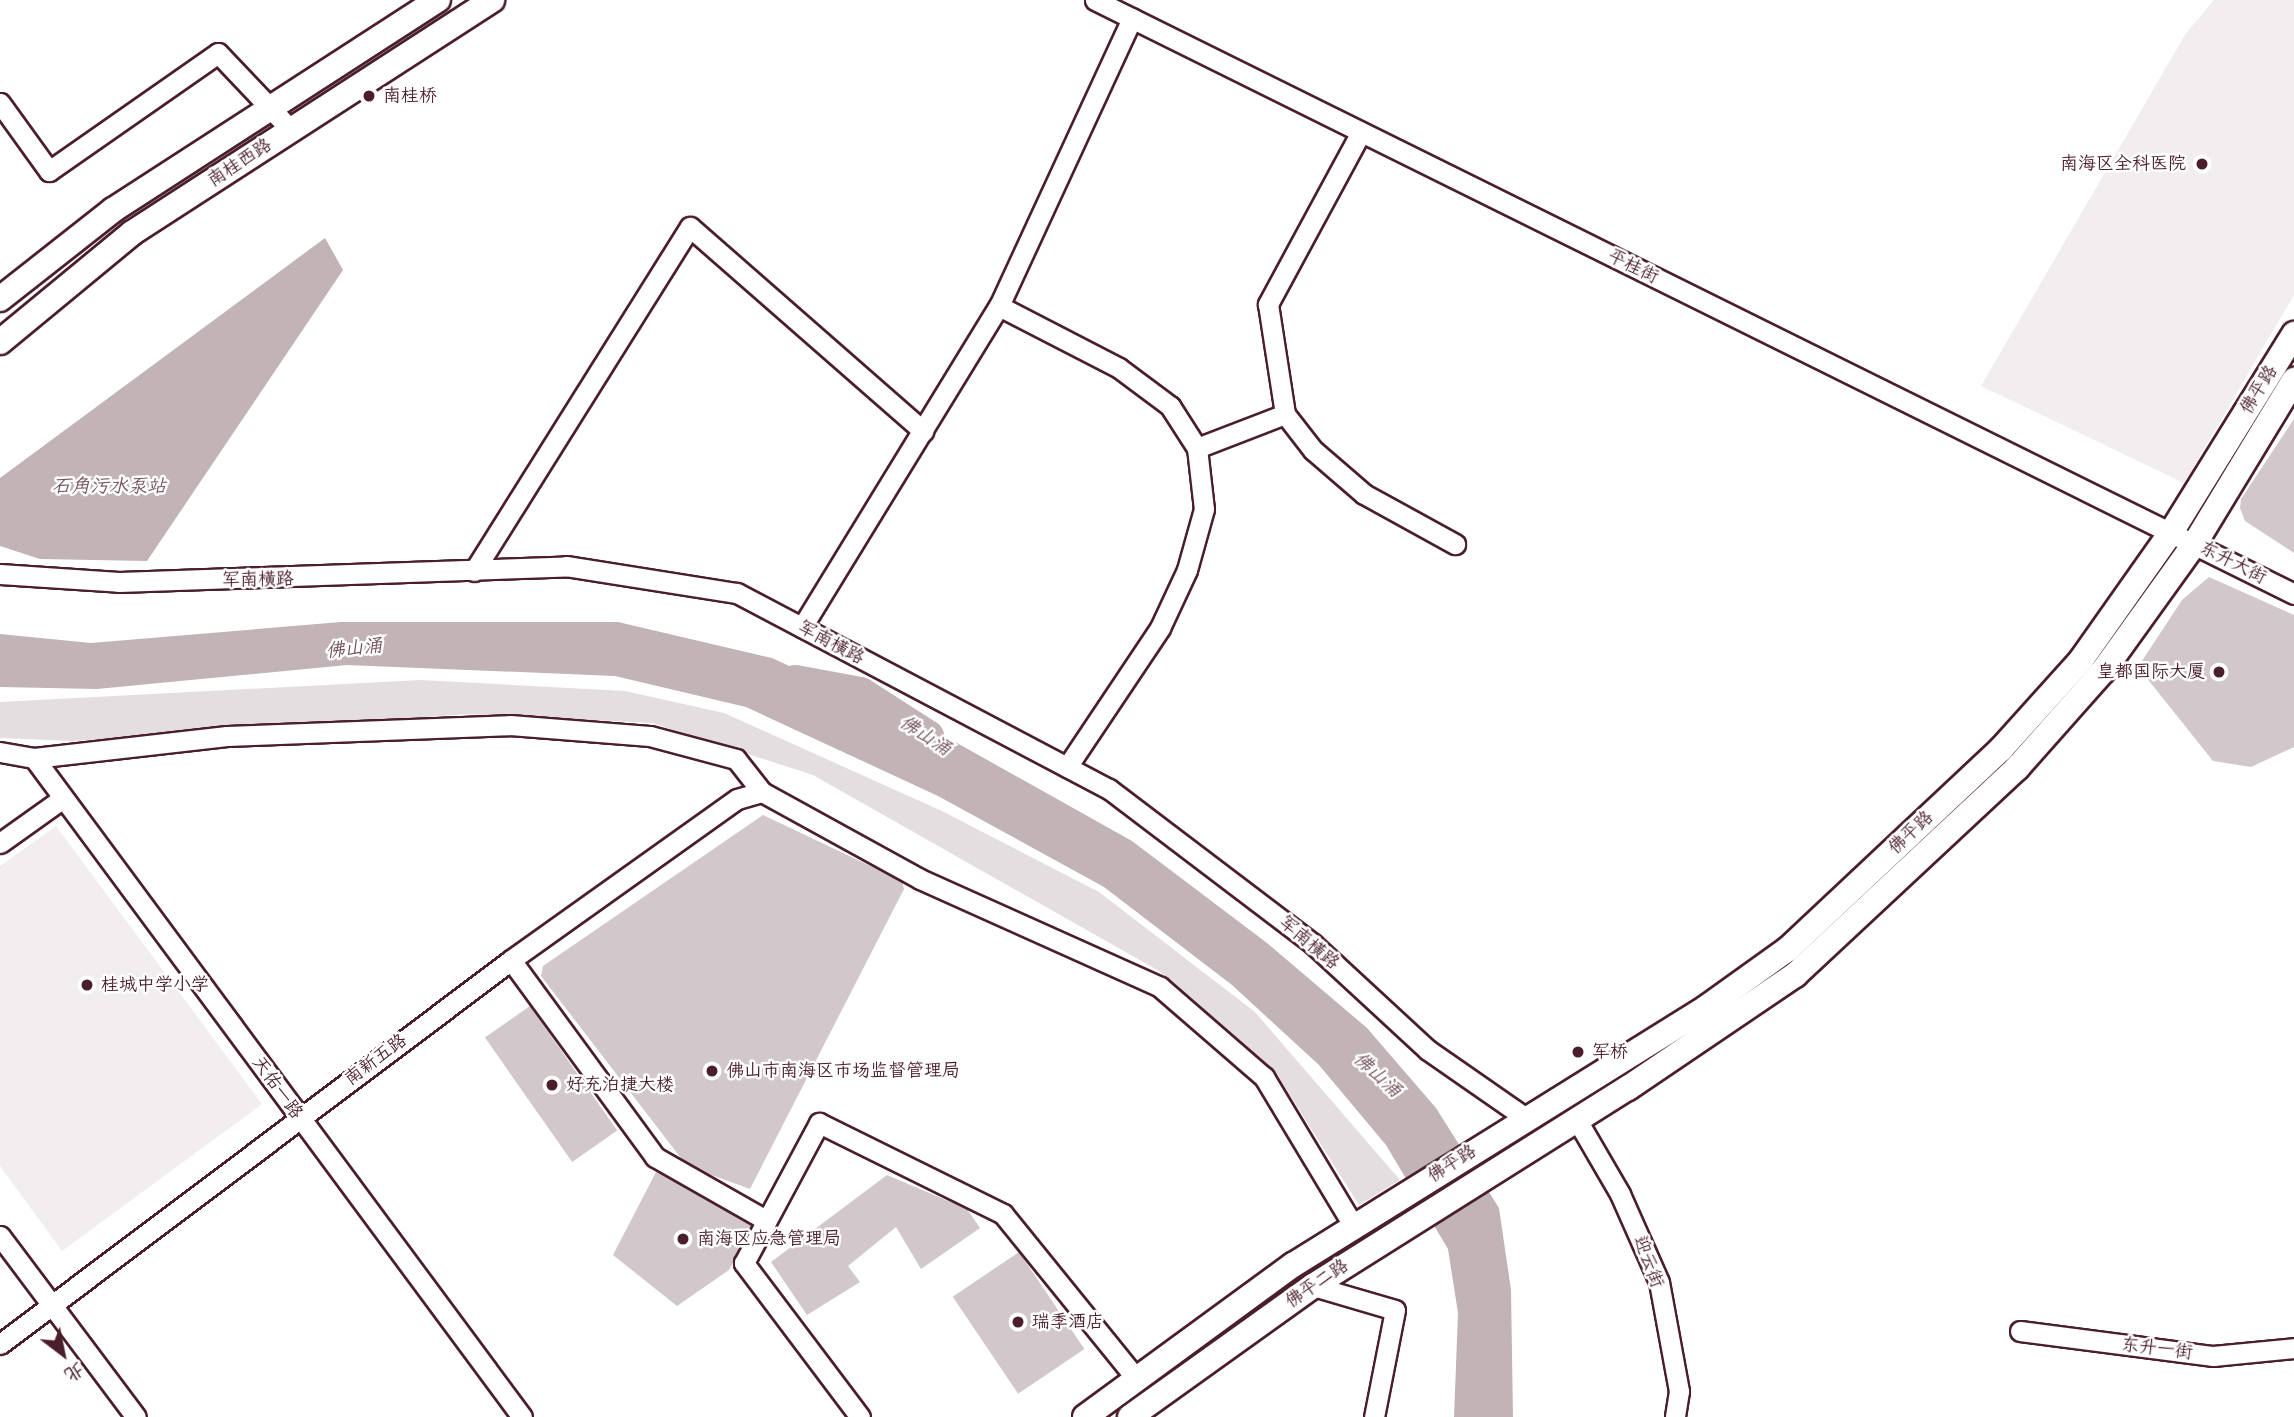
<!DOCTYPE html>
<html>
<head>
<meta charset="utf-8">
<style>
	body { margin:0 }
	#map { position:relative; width:2294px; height:1417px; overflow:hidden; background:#fff; font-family:Pangolin,"LXGW WenKai TC",sans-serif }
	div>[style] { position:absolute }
	.built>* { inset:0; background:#f2eeef }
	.green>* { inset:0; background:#e5dee0 }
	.water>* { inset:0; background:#c1b3b6 }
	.river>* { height:33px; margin:-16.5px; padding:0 16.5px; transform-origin:16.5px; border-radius:16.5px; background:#c1b3b6 }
	.building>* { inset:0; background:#d2c7cb; transform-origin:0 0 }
	.roads { filter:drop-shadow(2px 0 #4a1f2b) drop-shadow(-2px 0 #4a1f2b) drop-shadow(0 2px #4a1f2b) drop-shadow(0 -2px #4a1f2b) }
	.minor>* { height:19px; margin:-9.5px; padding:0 9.5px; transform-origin:9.5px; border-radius:9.5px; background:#fff }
	.major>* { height:24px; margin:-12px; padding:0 12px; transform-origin:12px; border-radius:12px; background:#fff }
	.dots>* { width:19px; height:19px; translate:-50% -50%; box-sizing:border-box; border:4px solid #fff; border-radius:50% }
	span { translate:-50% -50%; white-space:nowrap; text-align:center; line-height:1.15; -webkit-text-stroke:5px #fff; paint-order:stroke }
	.poi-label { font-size:18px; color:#4a1f2b }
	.left { translate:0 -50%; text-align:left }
	.right { translate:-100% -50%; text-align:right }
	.street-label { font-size:18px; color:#4a1f2b }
	.water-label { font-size:19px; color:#74535c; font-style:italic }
	.north { position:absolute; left:28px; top:1319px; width:70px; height:70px; -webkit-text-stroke:5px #fff; paint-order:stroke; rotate:148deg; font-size:19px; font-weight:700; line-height:28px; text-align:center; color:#4a1f2b }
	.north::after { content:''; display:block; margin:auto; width:24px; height:32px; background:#4a1f2b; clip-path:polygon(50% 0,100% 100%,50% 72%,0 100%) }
</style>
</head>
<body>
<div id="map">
	<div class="built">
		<div style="clip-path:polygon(2214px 0,2294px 0,2294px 295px,2184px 483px,1981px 386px,2186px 33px)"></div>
		<div style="clip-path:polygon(56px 826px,262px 1104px,62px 1251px,0 1166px,0 866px)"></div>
	</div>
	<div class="green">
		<div style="clip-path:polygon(421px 680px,625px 691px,724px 713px,942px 811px,1099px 892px,1255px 1012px,1400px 1180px,1359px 1205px,1276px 1073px,1159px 971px,813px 775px,652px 723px,470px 714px,72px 741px,0 738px,0 702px)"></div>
	</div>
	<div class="water">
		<div style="clip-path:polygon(325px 238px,343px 270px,147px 561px,40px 559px,0 546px,0 478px)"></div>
		<div style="clip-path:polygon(341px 622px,618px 622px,772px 658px,957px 743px,1132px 841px,1267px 943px,1367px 1028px,1436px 1108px,1499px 1208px,1511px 1290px,1513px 1417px,1454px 1417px,1458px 1313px,1448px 1249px,1386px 1145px,1319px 1065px,1232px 985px,1104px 887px,938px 796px,746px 707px,615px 676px,347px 665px,97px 689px,0 687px,0 634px,91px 643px)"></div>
	</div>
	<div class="river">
		<div style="left:795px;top:681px;width:66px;rotate:10.5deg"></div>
		<div style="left:860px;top:693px;width:80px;rotate:32.7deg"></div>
	</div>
	<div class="building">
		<div style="clip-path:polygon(2294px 419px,2294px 553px,2245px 521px,2240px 508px,2241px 499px)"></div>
		<div style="clip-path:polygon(2209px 577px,2294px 615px,2294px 747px,2251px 767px,2213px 761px,2138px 667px,2182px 600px)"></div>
		<div style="clip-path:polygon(763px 815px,902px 881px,904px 889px,750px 1189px,687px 1166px,541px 976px,543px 966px)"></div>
		<div style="left:530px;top:1006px;width:152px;height:55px;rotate:55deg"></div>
		<div style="clip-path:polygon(656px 1172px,755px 1222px,729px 1270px,677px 1306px,613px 1255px)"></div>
		<div style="clip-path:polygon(887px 1175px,967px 1209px,980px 1228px,921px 1269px,896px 1227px,848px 1266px,860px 1282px,807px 1315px,771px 1262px)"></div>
		<div style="left:1019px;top:1252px;width:117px;height:80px;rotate:56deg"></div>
	</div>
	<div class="roads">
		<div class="minor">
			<div style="left:1095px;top:0;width:1338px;rotate:26.35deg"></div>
			<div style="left:0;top:103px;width:84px;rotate:54.2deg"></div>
			<div style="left:49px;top:171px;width:206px;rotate:-34.9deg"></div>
			<div style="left:218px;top:53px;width:106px;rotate:46.5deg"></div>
			<div style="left:1361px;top:132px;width:196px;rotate:118.4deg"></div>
			<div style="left:1268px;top:304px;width:111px;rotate:81.2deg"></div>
			<div style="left:1285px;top:414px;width:46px;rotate:52.1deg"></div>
			<div style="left:1313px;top:450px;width:67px;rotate:40.8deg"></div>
			<div style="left:1364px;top:494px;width:104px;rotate:28.8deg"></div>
			<div style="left:999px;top:306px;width:135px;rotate:27.3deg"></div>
			<div style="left:1119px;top:368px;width:64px;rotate:36.7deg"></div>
			<div style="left:1170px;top:406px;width:50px;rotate:57.3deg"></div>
			<div style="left:1197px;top:448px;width:61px;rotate:83.5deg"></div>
			<div style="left:1204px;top:509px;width:63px;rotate:105.6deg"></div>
			<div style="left:1187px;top:570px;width:64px;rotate:115deg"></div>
			<div style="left:1160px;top:628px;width:167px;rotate:123.8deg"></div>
			<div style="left:1197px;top:448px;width:94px;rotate:-21.1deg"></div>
			<div style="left:474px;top:571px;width:406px;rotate:-57.9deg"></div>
			<div style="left:690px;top:227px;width:310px;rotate:41.2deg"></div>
			<div style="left:0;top:574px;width:119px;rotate:3.8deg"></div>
			<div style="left:119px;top:582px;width:447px;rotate:-2deg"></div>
			<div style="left:566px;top:566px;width:173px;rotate:9deg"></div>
			<div style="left:737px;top:593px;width:420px;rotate:27.8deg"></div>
			<div style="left:1109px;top:789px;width:256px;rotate:37.2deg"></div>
			<div style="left:1313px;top:944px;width:156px;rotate:42.7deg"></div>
			<div style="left:1428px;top:1050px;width:119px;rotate:34.8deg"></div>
			<div style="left:802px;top:627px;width:377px;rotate:-58.5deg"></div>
			<div style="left:999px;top:306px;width:317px;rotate:-65.2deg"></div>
			<div style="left:0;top:752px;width:35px;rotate:10deg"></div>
			<div style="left:34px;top:758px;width:194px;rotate:-6.5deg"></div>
			<div style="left:227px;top:736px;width:283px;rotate:-2.2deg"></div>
			<div style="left:510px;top:725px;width:140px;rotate:4.5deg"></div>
			<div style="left:650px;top:736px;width:89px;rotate:15deg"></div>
			<div style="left:736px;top:759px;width:42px;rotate:51.8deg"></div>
			<div style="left:762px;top:792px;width:180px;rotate:28.8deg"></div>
			<div style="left:920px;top:879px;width:263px;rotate:24.2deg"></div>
			<div style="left:1160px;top:987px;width:138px;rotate:40.9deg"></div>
			<div style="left:1264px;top:1077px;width:173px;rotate:59deg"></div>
			<div style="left:34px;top:758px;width:820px;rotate:53.48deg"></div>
			<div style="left:0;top:843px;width:77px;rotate:-35.5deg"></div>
			<div style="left:511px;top:960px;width:244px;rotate:53.8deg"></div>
			<div style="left:655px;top:1157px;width:128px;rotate:29.6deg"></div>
			<div style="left:1577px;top:1120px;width:86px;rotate:59.8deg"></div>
			<div style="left:1620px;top:1194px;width:96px;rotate:66.1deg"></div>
			<div style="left:1659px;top:1282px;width:111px;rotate:79.6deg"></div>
			<div style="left:1679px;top:1391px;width:26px;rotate:99deg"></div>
			<div style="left:0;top:1236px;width:226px;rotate:53.1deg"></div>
			<div style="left:1313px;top:1286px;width:85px;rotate:16.3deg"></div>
			<div style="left:1395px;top:1310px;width:109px;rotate:101.1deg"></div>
			<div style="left:2020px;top:1331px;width:195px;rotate:7.4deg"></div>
			<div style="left:2213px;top:1356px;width:81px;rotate:-5.6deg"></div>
			<div style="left:0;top:1344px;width:639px;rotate:-36.92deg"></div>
			<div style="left:511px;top:960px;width:277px;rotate:-35.5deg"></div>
			<div style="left:737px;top:799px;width:26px;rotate:-16deg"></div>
			<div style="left:860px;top:1417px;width:193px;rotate:-127deg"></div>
			<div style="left:744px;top:1263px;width:159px;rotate:-61.8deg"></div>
			<div style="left:819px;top:1123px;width:205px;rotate:26.3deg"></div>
			<div style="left:1003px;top:1214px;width:211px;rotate:51deg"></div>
		</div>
		<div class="major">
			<div style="left:0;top:299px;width:144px;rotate:-38.2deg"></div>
			<div style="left:113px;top:210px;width:387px;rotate:-32.9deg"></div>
			<div style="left:0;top:342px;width:171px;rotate:-39.5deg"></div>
			<div style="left:132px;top:233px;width:429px;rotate:-32.9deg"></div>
			<div style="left:1085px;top:1417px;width:258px;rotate:-36.2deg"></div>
			<div style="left:1293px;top:1265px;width:488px;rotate:-31.9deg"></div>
			<div style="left:1707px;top:1007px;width:100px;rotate:-35.6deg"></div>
			<div style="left:1788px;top:949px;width:292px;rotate:-43.2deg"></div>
			<div style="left:2001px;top:749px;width:120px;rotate:-48deg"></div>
			<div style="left:2081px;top:660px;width:158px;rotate:-54.8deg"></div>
			<div style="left:2172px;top:531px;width:232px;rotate:-58.2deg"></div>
			<div style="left:1130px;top:1417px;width:225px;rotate:-35.6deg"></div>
			<div style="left:1313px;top:1286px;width:372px;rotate:-32.2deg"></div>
			<div style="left:1628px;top:1088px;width:202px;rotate:-34.1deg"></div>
			<div style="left:1795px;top:975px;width:304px;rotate:-43deg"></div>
			<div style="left:2017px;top:768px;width:130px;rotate:-48.4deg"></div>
			<div style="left:2103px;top:671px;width:158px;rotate:-54.3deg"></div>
			<div style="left:2195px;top:543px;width:191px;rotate:-58.7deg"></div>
		</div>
	</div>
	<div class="dots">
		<div style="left:369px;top:96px;background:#4a1f2b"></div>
		<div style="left:2202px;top:164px;background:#4a1f2b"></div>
		<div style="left:2219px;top:672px;background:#4a1f2b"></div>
		<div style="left:87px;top:985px;background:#4a1f2b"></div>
		<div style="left:1578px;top:1052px;background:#4a1f2b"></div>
		<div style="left:712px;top:1071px;background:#4a1f2b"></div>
		<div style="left:552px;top:1085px;background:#4a1f2b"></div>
		<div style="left:683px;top:1239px;background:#4a1f2b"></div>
		<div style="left:1018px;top:1322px;background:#4a1f2b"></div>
	</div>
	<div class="poi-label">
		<span class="left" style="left:383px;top:96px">南桂桥</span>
		<span class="right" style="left:2186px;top:164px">南海区全科医院</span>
		<span class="right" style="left:2205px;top:672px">皇都国际大厦</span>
		<span class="left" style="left:101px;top:985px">桂城中学小学</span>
		<span class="left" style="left:1592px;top:1052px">军桥</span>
		<span class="left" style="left:726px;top:1071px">佛山市南海区市场监督管理局</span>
		<span class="left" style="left:566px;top:1085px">好充泊捷大楼</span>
		<span class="left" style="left:697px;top:1239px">南海区应急管理局</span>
		<span class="left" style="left:1032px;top:1322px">瑞季酒店</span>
	</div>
	<div class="street-label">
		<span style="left:240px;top:163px;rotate:-33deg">南桂西路</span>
		<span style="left:1633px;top:267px;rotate:26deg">平桂街</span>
		<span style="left:2259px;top:390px;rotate:-58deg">佛平路</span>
		<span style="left:2233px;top:563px;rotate:27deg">东升大街</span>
		<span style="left:258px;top:580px;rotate:-1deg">军南横路</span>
		<span style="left:831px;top:643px;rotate:28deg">军南横路</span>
		<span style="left:1911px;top:833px;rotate:-43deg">佛平路</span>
		<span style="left:1309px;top:943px;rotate:40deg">军南横路</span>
		<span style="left:376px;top:1060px;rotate:-37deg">南新五路</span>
		<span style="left:277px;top:1088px;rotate:54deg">天佑一路</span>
		<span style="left:1452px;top:1164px;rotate:-32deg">佛平路</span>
		<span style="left:1648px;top:1262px;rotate:69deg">迎云街</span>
		<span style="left:1317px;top:1284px;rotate:-34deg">佛平二路</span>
		<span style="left:2157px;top:1349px;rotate:7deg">东升一街</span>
	</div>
	<div class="water-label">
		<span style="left:109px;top:487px">石角污水泵站</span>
		<span style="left:354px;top:649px;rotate:-6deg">佛山涌</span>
		<span style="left:925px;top:736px;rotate:33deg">佛山涌</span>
		<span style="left:1377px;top:1075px;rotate:42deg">佛山涌</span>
	</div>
	<div class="north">北</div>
</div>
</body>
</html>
